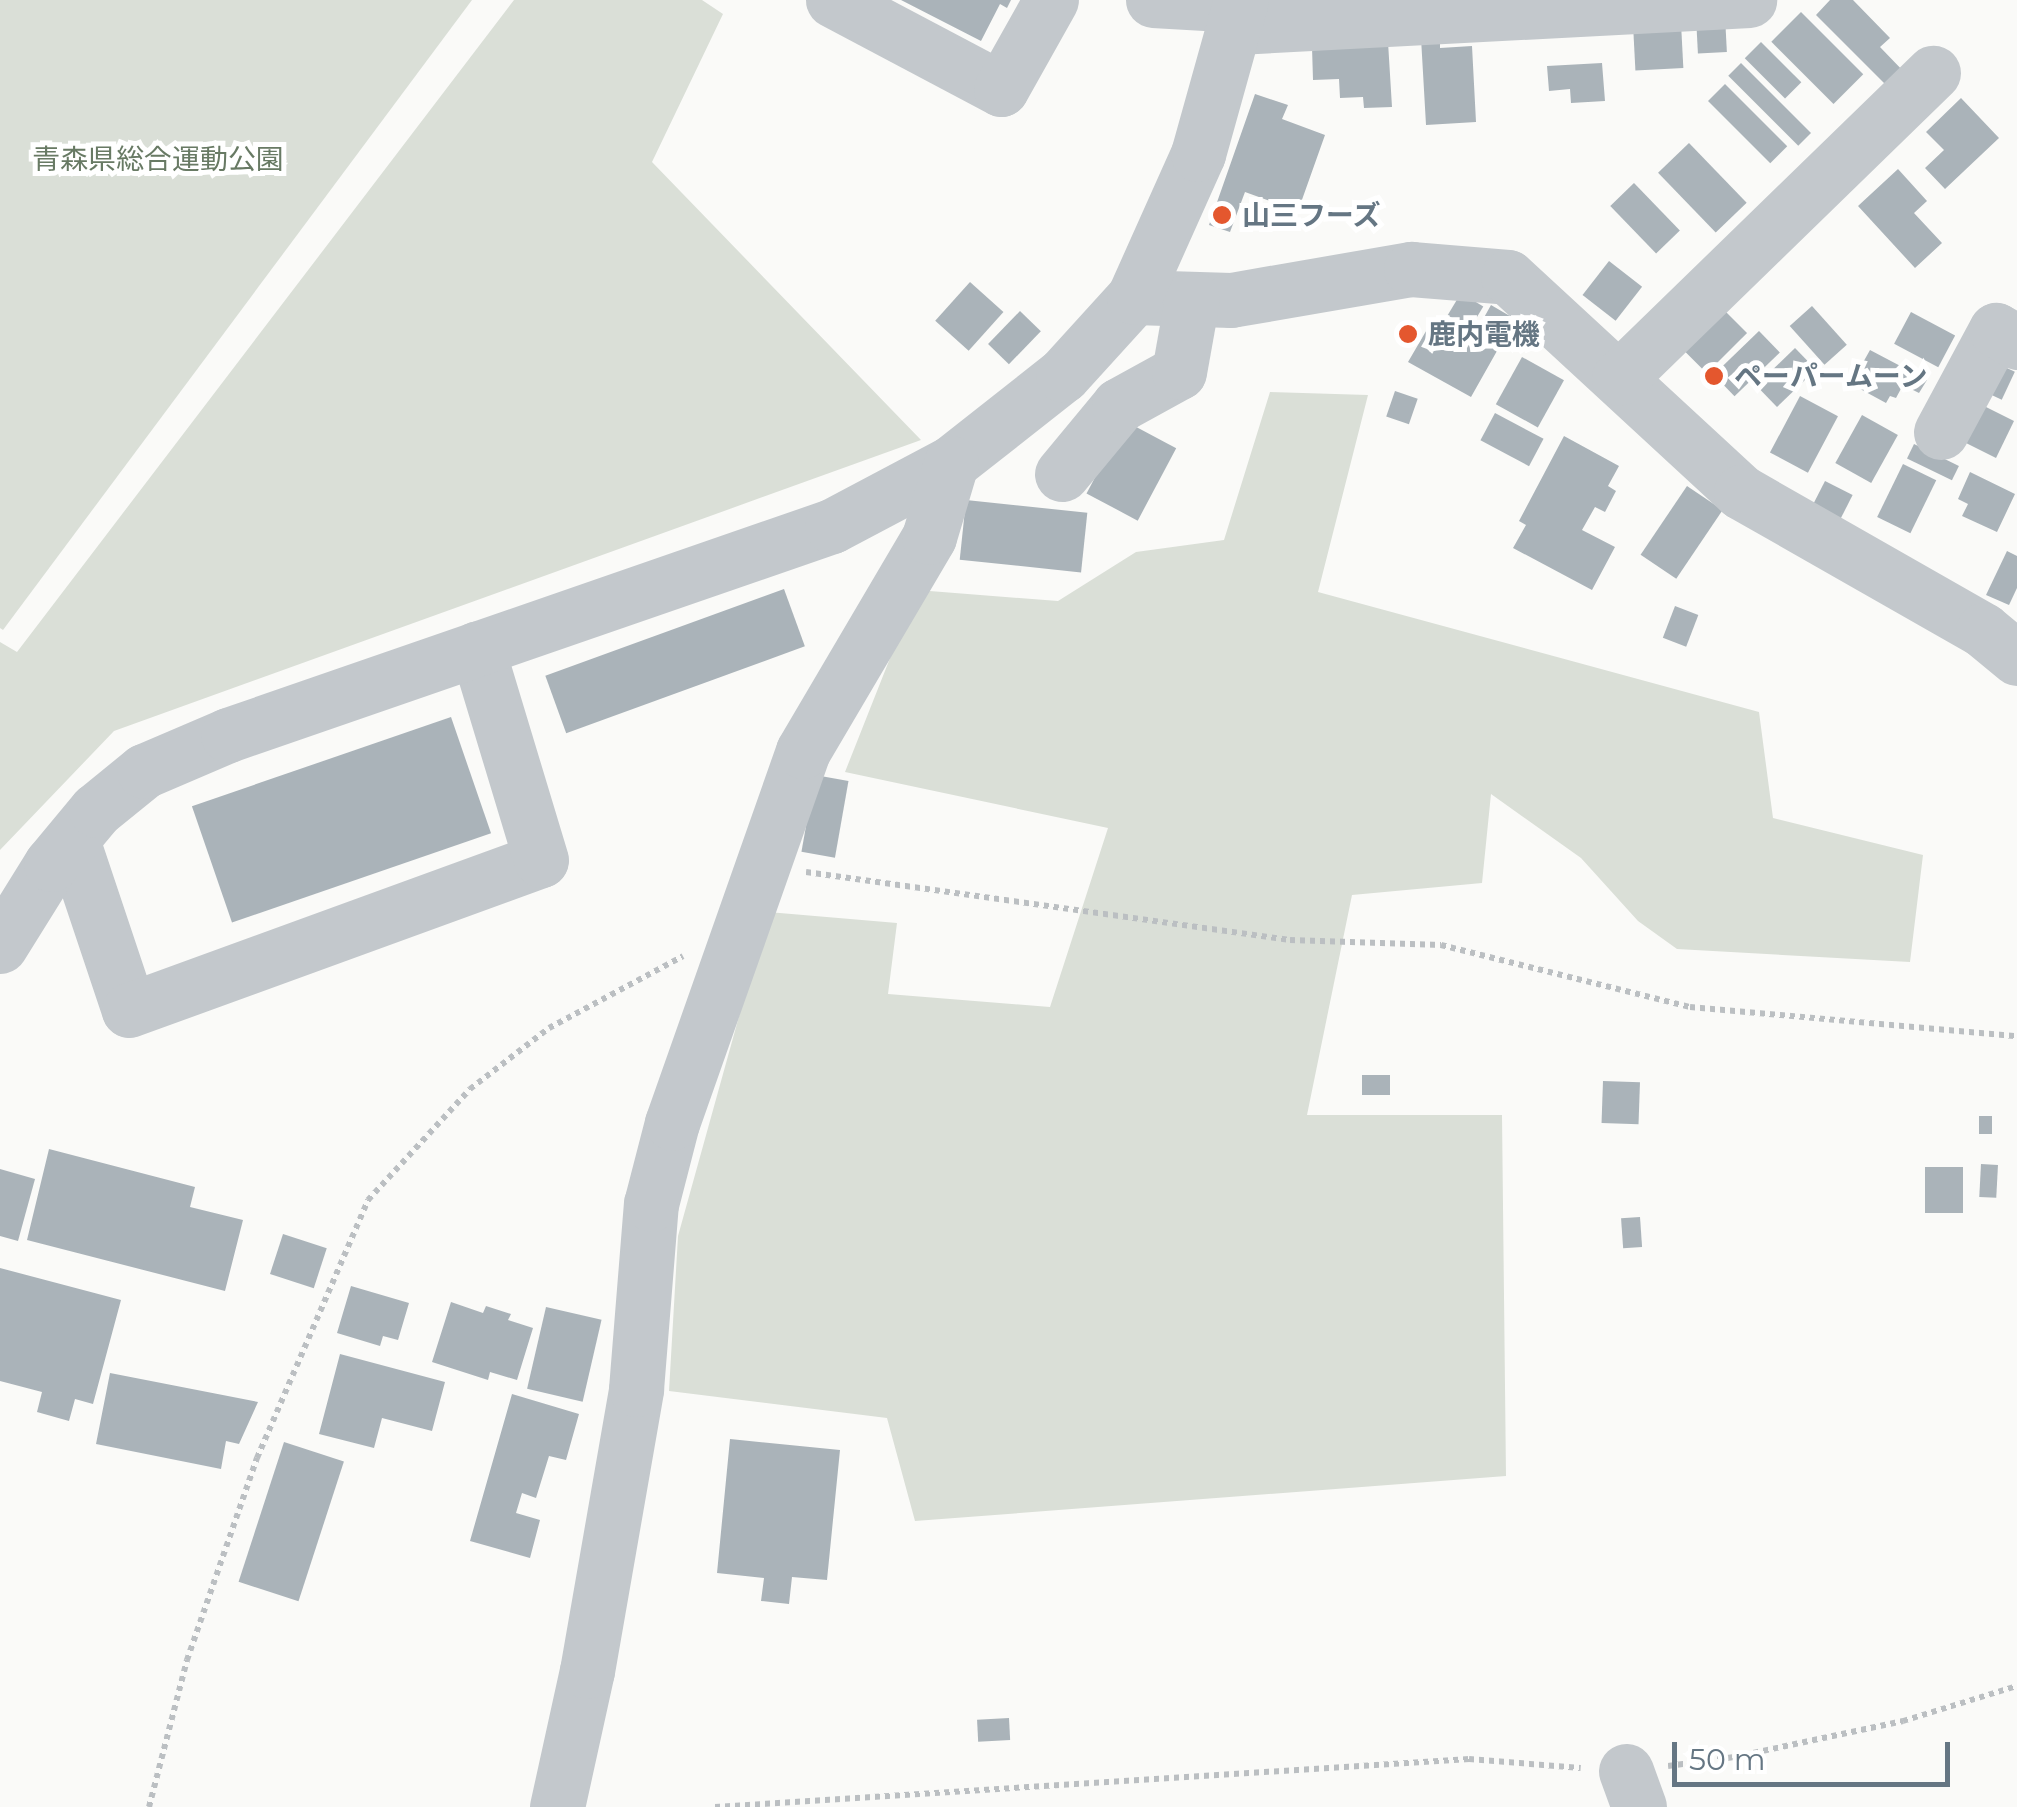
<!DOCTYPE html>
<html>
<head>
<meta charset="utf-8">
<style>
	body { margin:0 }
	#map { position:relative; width:2017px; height:1807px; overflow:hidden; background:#fafaf8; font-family:Montserrat,"Noto Sans JP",sans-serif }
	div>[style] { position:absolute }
	.green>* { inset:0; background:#dadfd7 }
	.building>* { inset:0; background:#aab3b9; transform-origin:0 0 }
	.path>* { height:6px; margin-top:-3px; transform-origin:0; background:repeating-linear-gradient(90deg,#bbbfc2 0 5px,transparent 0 10px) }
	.minor>* { height:55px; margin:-27.5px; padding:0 27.5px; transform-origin:27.5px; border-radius:27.5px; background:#c3c8cc }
	.dots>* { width:28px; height:28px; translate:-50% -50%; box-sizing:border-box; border:5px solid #fff; border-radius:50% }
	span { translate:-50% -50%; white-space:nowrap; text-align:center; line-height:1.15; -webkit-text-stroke:10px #fff; paint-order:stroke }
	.park-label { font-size:28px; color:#687a64 }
	.poi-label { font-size:28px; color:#657683; font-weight:700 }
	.left { translate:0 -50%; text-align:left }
	.scale { position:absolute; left:1672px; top:1742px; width:278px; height:45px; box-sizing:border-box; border:5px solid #657683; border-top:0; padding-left:12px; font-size:30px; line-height:35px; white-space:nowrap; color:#657683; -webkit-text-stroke:8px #fff; paint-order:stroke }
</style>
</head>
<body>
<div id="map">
	<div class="green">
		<div style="clip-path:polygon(0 0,472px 0,3px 630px,0 628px)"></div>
		<div style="clip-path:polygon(514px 0,702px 0,723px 14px,652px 162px,921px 440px,114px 731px,0 850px,0 642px,17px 652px)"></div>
		<div style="clip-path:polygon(1270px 392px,1368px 395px,1318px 592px,1759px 712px,1773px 818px,1923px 855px,1910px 962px,1677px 949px,1638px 921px,1581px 858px,1491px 794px,1482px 883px,1352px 895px,1307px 1115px,1502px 1115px,1506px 1476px,915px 1521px,887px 1418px,669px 1391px,678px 1236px,768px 912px,897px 923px,888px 994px,1050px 1007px,1108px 828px,845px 772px,917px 590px,1058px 601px,1136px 552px,1224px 540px)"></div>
	</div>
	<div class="building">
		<div style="clip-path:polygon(901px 0,1011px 0,1007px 8px,1000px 4px,981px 41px)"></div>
		<div style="clip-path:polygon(1830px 0,1853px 0,1890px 38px,1880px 47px,1907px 75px,1891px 90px,1816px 15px)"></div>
		<div style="left:1801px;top:12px;width:88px;height:42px;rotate:45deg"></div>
		<div style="left:1725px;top:16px;width:36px;height:29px;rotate:87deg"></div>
		<div style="left:1681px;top:23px;width:45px;height:48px;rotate:87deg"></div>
		<div style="clip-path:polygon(1440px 37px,1440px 48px,1472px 46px,1476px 122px,1426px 125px,1421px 38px)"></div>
		<div style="clip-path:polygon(1388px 42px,1392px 107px,1364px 108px,1363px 97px,1340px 98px,1339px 79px,1313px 80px,1312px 47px)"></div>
		<div style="left:1761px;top:42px;width:57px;height:23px;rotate:45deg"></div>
		<div style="clip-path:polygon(1602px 63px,1605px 101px,1571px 103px,1570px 89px,1549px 91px,1547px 66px)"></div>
		<div style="left:1741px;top:63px;width:99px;height:18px;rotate:45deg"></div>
		<div style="left:1725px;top:84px;width:88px;height:24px;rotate:45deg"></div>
		<div style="clip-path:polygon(1255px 94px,1288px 105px,1282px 119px,1325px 135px,1298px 211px,1245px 192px,1230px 232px,1209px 225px)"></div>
		<div style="clip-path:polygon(1961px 98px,1999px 138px,1945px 189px,1925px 168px,1944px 150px,1926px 132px)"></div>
		<div style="left:1689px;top:143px;width:83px;height:43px;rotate:46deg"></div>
		<div style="clip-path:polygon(1898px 169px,1927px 201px,1914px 213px,1942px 243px,1915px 268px,1858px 206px)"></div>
		<div style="left:1634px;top:183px;width:66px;height:33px;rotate:46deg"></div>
		<div style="left:1609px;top:261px;width:42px;height:43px;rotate:38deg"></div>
		<div style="left:970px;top:282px;width:45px;height:52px;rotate:42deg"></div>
		<div style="left:1461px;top:293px;width:26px;height:26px;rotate:31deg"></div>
		<div style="clip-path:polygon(1491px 305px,1515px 319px,1471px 397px,1408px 362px,1429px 326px,1467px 348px)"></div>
		<div style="left:1812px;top:306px;width:52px;height:30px;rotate:48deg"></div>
		<div style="left:1723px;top:309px;width:34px;height:57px;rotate:45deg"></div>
		<div style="left:1020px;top:311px;width:29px;height:46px;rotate:44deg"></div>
		<div style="left:1911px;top:312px;width:50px;height:36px;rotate:28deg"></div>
		<div style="left:1759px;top:331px;width:30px;height:63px;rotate:46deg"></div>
		<div style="left:1795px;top:348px;width:30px;height:54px;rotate:46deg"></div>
		<div style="clip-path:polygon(1870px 350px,1927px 380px,1919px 393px,1903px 385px,1896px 398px,1890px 396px,1886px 403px,1851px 384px)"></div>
		<div style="left:1522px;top:357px;width:48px;height:54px;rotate:29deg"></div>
		<div style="left:1994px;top:362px;width:23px;height:31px;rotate:25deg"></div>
		<div style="left:1395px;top:391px;width:24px;height:27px;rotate:19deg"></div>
		<div style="left:1800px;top:396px;width:43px;height:64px;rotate:28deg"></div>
		<div style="clip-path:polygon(1974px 401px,2014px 421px,1996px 458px,1966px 443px)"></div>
		<div style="left:1495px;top:413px;width:55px;height:31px;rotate:28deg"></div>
		<div style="left:1862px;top:415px;width:41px;height:55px;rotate:29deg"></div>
		<div style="left:1125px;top:421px;width:58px;height:82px;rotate:28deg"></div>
		<div style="clip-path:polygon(1564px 436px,1619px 466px,1608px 486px,1616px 491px,1605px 512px,1595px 507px,1582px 530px,1615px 547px,1592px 590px,1513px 548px,1526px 525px,1519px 521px)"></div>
		<div style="left:1914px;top:444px;width:50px;height:16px;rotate:26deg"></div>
		<div style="left:1903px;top:464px;width:37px;height:59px;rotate:26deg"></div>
		<div style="clip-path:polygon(1970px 472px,2015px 494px,1997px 532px,1962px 516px,1968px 504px,1958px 499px)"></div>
		<div style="left:1825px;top:481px;width:31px;height:30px;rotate:27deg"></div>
		<div style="left:1687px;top:486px;width:43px;height:83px;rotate:34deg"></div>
		<div style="left:966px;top:500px;width:122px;height:60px;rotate:6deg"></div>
		<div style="clip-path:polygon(2007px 551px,2017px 556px,2017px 588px,2009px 605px,1986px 595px)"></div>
		<div style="left:784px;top:589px;width:61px;height:254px;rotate:70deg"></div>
		<div style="left:1675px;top:606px;width:25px;height:34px;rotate:21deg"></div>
		<div style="left:451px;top:717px;width:123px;height:274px;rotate:71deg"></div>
		<div style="left:815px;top:775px;width:34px;height:78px;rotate:10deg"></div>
		<div style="left:1362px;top:1075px;width:28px;height:20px"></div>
		<div style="left:1603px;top:1081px;width:37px;height:42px;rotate:2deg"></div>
		<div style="left:1979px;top:1116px;width:13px;height:18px"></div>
		<div style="clip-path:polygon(49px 1149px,195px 1187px,190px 1207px,243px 1220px,225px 1291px,27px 1240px)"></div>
		<div style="left:1981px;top:1164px;width:17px;height:33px;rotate:3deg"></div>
		<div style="left:1925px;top:1167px;width:38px;height:46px"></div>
		<div style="clip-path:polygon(0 1169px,35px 1179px,18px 1241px,0 1236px)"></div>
		<div style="left:1640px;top:1217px;width:30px;height:19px;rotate:86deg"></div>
		<div style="left:283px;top:1234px;width:46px;height:42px;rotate:18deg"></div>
		<div style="clip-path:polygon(0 1268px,121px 1300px,93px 1404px,75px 1399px,69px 1421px,37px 1412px,42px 1392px,0 1381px)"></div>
		<div style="clip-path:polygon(351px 1286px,409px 1303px,398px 1340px,383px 1336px,380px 1346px,337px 1333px)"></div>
		<div style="clip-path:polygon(451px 1302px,483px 1313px,486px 1306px,511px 1314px,508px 1320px,533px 1328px,517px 1380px,490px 1372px,488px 1380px,432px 1362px)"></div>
		<div style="left:546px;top:1307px;width:57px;height:84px;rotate:13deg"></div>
		<div style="clip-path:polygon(340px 1354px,445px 1382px,432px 1431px,382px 1418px,374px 1448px,319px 1434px)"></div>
		<div style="clip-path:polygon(110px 1373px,258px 1402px,239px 1444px,226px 1441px,221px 1469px,96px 1444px)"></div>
		<div style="clip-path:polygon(512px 1394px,579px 1414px,566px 1460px,549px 1456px,536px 1498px,522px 1493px,516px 1513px,540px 1520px,530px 1558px,470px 1541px)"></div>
		<div style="clip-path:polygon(730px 1439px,840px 1450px,827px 1580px,792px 1577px,789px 1604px,761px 1601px,764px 1578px,717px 1573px)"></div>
		<div style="left:284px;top:1442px;width:63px;height:147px;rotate:18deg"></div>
		<div style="left:1009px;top:1718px;width:22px;height:32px;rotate:87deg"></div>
	</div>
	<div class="path">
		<div style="left:806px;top:872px;width:489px;rotate:8deg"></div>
		<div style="left:1290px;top:940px;width:151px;rotate:1.9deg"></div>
		<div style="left:1441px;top:945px;width:257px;rotate:14deg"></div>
		<div style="left:1690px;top:1007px;width:328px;rotate:5.1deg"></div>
		<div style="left:1668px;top:1766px;width:67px;rotate:-7.8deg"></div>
		<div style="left:1734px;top:1757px;width:173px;rotate:-12deg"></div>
		<div style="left:1903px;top:1721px;width:119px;rotate:-17.1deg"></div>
		<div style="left:149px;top:1807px;width:152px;rotate:-75.5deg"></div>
		<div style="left:187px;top:1660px;width:214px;rotate:-70.9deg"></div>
		<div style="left:257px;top:1458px;width:281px;rotate:-66.7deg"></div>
		<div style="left:368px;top:1200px;width:151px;rotate:-47.4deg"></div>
		<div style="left:470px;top:1089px;width:100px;rotate:-37.7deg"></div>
		<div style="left:549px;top:1028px;width:152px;rotate:-28.2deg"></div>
		<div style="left:715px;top:1807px;width:756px;rotate:-3.64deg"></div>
		<div style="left:1469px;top:1759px;width:112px;rotate:4.6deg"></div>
	</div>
	<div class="minor">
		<div style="left:833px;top:0;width:190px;rotate:27.9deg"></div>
		<div style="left:1001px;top:89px;width:102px;rotate:-60.7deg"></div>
		<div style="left:1153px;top:0;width:87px;rotate:3.3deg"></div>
		<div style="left:1237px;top:27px;width:513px;rotate:-3.02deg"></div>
		<div style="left:1134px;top:297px;width:97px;rotate:1.8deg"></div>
		<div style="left:1231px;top:300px;width:183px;rotate:-9.8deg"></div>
		<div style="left:1411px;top:269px;width:97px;rotate:4.7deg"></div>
		<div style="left:1508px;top:277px;width:317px;rotate:42.7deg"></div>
		<div style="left:1741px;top:492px;width:279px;rotate:29.7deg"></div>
		<div style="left:1983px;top:630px;width:44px;rotate:39.5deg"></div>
		<div style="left:1619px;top:378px;width:438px;rotate:-44.2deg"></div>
		<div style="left:1941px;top:432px;width:116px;rotate:-61.7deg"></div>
		<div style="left:1996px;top:330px;width:24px;rotate:30deg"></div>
		<div style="left:1062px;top:474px;width:89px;rotate:-50.4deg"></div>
		<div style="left:1119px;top:405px;width:68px;rotate:-28.8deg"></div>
		<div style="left:1179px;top:372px;width:74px;rotate:-79.9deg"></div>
		<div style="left:72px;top:840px;width:179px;rotate:71.5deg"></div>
		<div style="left:129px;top:1010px;width:438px;rotate:-20deg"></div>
		<div style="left:541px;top:860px;width:221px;rotate:-106.8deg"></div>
		<div style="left:0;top:946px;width:97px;rotate:-58.1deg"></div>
		<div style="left:51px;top:864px;width:70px;rotate:-50.2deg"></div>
		<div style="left:96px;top:810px;width:62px;rotate:-39.1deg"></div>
		<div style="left:144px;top:771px;width:91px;rotate:-23.2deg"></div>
		<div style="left:228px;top:735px;width:639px;rotate:-19.09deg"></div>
		<div style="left:832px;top:526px;width:135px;rotate:-27.9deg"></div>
		<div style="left:951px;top:463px;width:142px;rotate:-38.2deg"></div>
		<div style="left:1063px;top:375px;width:105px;rotate:-47.7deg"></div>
		<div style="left:1134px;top:297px;width:157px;rotate:-65.9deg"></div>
		<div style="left:1198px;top:154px;width:160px;rotate:-74.4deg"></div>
		<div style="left:1626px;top:1771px;width:38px;rotate:70deg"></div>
		<div style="left:557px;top:1807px;width:139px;rotate:-77.6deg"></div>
		<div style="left:587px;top:1671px;width:286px;rotate:-80.1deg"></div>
		<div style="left:636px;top:1389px;width:186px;rotate:-85.4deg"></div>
		<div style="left:651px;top:1204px;width:84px;rotate:-75.5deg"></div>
		<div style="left:672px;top:1123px;width:394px;rotate:-70.6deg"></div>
		<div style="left:803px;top:751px;width:248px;rotate:-59.5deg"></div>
		<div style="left:929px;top:537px;width:77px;rotate:-73.4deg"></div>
	</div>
	<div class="dots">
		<div style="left:1222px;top:215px;background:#e4572e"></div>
		<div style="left:1408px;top:334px;background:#e4572e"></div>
		<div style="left:1714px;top:376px;background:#e4572e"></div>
	</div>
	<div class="park-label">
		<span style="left:158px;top:159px">青森県総合運動公園</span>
	</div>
	<div class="poi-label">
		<span class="left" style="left:1242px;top:215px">山三フーズ</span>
		<span class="left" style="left:1428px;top:334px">鹿内電機</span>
		<span class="left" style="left:1734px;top:376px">ペーパームーン</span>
	</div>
	<div class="scale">50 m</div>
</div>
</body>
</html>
